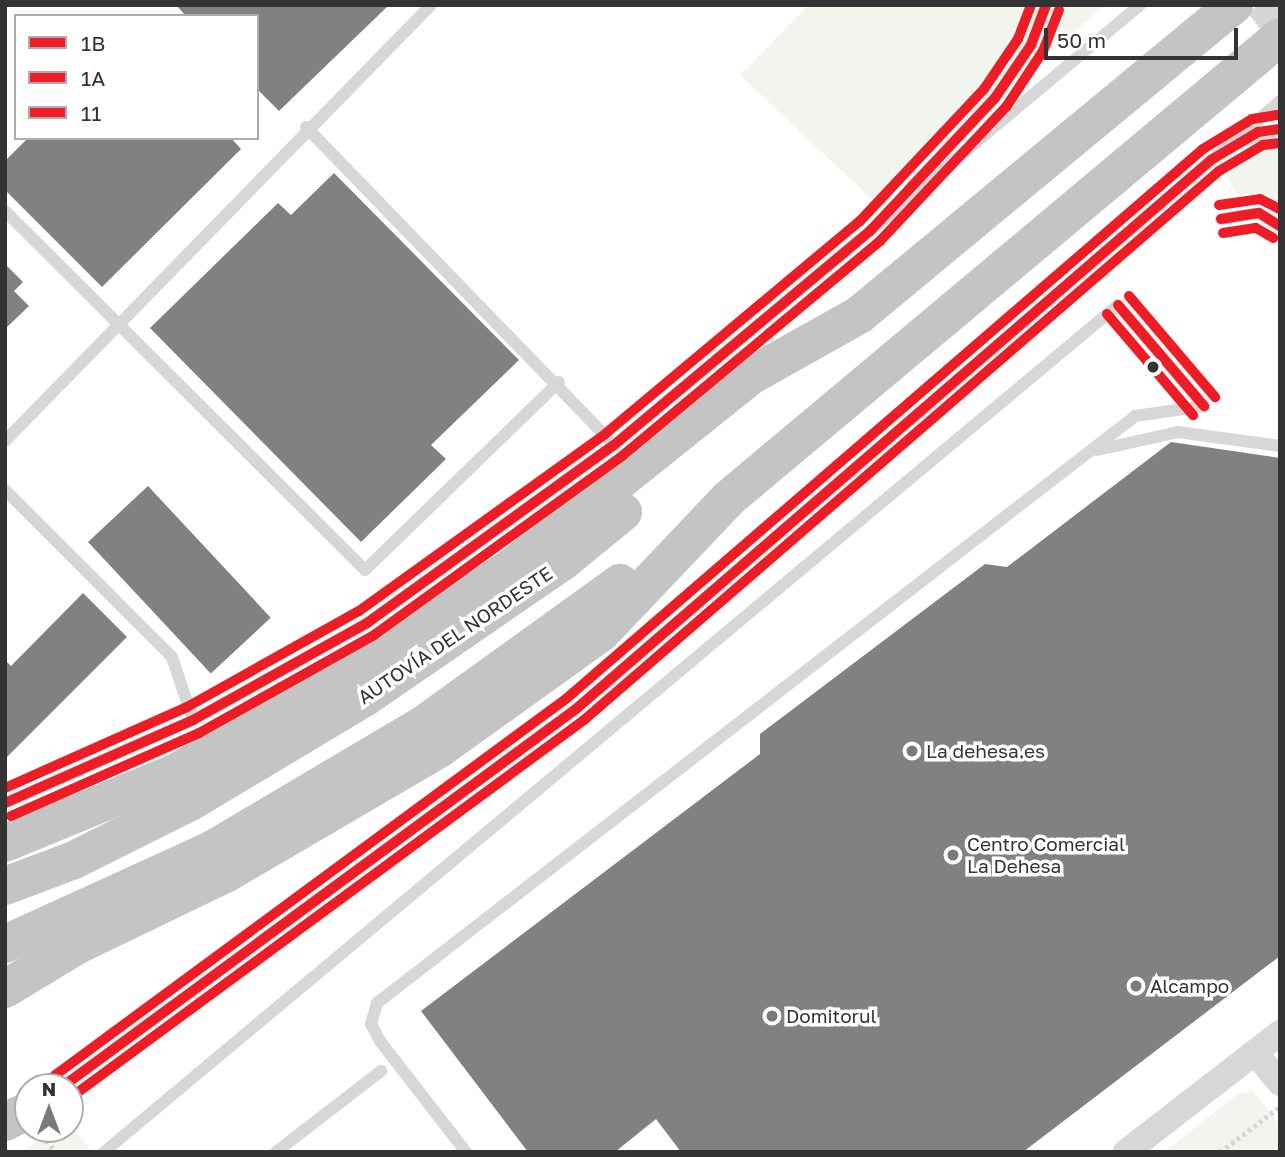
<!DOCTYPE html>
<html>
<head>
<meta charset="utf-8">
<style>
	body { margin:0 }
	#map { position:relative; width:1285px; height:1157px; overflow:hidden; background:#fff; font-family:"Golos Text",sans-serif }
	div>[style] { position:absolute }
	.green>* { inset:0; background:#f1f5ed }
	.building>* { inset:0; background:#818181; transform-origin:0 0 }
	.street-tunnel>* { height:26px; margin-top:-13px; transform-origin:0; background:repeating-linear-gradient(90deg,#d6d6d6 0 26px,transparent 0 39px) }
	.path>* { height:4.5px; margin-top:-2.25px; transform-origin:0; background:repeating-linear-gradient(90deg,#d6d6d6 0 3.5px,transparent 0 7px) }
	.lane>* { height:12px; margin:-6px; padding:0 6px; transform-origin:6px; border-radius:6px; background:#d7d7d7 }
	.street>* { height:26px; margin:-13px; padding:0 13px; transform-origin:13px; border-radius:13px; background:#d7d7d7 }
	.highway>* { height:38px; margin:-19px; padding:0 19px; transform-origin:19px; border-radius:19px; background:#c4c4c4 }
	.bus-1>* { height:10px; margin:-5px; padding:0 5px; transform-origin:5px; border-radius:5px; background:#ee1c25 }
	.bus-2>* { height:10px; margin:-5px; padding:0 5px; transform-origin:5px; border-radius:5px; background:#ee1c25 }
	.bus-3>* { height:10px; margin:-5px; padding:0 5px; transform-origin:5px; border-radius:5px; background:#ee1c25 }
	.dots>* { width:19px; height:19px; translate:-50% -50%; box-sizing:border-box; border:4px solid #fff; border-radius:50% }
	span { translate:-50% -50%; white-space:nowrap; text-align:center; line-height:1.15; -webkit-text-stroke:7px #fff; paint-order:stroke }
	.street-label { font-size:19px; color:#333 }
	.poi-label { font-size:19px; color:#333 }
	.left { translate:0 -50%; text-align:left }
	.frame { position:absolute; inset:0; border:7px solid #333; pointer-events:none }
	.legend { position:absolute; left:14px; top:14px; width:245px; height:126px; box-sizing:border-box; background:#fff; border:2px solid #adadad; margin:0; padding:9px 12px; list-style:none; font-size:21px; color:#333 }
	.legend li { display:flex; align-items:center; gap:14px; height:35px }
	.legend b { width:35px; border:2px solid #adadad }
	.north { position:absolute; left:14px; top:1073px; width:70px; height:70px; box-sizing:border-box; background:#fff; border:2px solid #adadad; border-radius:50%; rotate:0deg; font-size:19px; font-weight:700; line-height:28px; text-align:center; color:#333 }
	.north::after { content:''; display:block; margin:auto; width:24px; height:32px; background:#7a7a7a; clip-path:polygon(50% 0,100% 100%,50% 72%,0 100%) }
	.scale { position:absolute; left:1044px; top:28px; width:194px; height:32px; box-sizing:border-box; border:4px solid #333; border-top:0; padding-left:9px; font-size:21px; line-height:24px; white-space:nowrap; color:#333; -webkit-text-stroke:5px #fff; paint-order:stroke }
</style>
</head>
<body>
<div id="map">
	<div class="green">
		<div style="clip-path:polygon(809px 5px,1105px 5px,875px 202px,740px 75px)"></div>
		<div style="clip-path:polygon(1269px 146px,1280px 147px,1280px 205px,1266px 194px,1236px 194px,1226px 174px)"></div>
		<div style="clip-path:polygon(1253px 1091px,1280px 1125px,1280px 1152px,1164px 1152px,1238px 1094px)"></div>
		<div style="clip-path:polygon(70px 1124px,92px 1152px,22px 1152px,51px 1129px,70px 1129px)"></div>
	</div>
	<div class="building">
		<div style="clip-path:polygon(176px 5px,389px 5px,279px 111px,257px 89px,257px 16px,186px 16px)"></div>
		<div style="clip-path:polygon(28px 138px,231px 138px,241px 149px,102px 287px,5px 190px,5px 161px)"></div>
		<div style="clip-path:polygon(334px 173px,519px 360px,431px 445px,446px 459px,361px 542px,150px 328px,278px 203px,291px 215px)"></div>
		<div style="clip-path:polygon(5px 264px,23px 282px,14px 291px,29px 306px,5px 329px)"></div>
		<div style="clip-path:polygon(1171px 442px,1280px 458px,1280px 956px,1023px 1152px,681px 1152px,656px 1119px,615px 1152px,528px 1152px,421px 1011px,760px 754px,760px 734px,985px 564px,1007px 567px)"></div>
		<div style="left:148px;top:486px;width:180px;height:82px;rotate:47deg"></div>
		<div style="clip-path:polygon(83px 593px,127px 637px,5px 759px,5px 660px,11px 666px)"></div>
	</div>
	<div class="street-tunnel">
		<div style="left:1258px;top:5px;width:35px;rotate:51deg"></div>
	</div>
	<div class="path">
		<div style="left:42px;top:1135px;width:22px;rotate:51deg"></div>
		<div style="left:1220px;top:1152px;width:73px;rotate:-37.2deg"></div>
	</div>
	<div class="lane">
		<div style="left:306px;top:127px;width:443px;rotate:45.9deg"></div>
		<div style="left:1245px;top:140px;width:37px;rotate:-17deg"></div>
		<div style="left:910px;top:188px;width:124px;rotate:-46.6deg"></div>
		<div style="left:995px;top:98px;width:64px;rotate:-55.8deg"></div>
		<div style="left:1031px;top:45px;width:43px;rotate:-69.4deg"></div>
		<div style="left:5px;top:211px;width:508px;rotate:44.92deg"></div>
		<div style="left:365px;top:570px;width:270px;rotate:-44.1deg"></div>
		<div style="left:1221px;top:219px;width:38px;rotate:-9deg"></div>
		<div style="left:1259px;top:213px;width:25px;rotate:32deg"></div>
		<div style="left:5px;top:441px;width:610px;rotate:-45.66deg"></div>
		<div style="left:1097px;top:450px;width:83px;rotate:-12.5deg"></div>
		<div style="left:1178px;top:432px;width:103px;rotate:7.8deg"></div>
		<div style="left:5px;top:490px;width:236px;rotate:45deg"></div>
		<div style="left:172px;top:657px;width:66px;rotate:71.6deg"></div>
		<div style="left:5px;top:803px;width:206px;rotate:-23.8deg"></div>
		<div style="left:193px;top:720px;width:199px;rotate:-29.1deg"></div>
		<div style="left:367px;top:623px;width:304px;rotate:-35.8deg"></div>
		<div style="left:614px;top:445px;width:686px;rotate:-39.91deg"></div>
		<div style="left:62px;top:1087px;width:638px;rotate:-36.33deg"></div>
		<div style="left:576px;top:709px;width:930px;rotate:-40.82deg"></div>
		<div style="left:104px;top:1152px;width:1321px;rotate:-39.87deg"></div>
		<div style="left:1118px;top:305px;width:133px;rotate:49.6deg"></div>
		<div style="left:276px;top:1152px;width:133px;rotate:-37.6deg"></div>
		<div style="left:466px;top:1152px;width:140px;rotate:-127.8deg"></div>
		<div style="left:380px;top:1041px;width:19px;rotate:-118deg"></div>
		<div style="left:371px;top:1024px;width:22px;rotate:-74deg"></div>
		<div style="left:377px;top:1003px;width:959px;rotate:-37.75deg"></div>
		<div style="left:1135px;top:416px;width:70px;rotate:-8.2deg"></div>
	</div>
	<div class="street">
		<div style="left:1255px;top:1052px;width:40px;rotate:51deg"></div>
		<div style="left:1126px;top:1152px;width:195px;rotate:-37.7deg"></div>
	</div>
	<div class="highway">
		<div style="left:5px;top:843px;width:186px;rotate:-22.4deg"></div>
		<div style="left:177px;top:772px;width:238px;rotate:-30.3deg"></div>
		<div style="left:382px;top:652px;width:155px;rotate:-33.2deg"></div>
		<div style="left:512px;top:567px;width:307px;rotate:-38.7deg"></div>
		<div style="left:752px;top:375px;width:123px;rotate:-29.3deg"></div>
		<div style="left:859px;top:315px;width:487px;rotate:-39.6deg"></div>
		<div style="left:5px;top:886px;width:74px;rotate:-20.6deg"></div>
		<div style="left:74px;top:860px;width:132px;rotate:-26.6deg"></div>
		<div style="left:192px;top:801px;width:200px;rotate:-30.9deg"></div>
		<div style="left:364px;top:698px;width:240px;rotate:-34.5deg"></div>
		<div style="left:562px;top:562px;width:79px;rotate:-39.3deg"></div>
		<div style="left:5px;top:944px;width:229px;rotate:-24.5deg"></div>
		<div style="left:213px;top:849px;width:244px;rotate:-30.6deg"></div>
		<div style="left:423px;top:725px;width:243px;rotate:-35.8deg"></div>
		<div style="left:5px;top:989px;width:83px;rotate:-31.2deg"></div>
		<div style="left:76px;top:946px;width:168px;rotate:-25.8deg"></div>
		<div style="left:227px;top:873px;width:246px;rotate:-30.3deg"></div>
		<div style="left:439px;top:749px;width:199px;rotate:-35.6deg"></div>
		<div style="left:601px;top:633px;width:185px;rotate:-46.5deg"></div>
		<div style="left:728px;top:499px;width:720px;rotate:-39.93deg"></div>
		<div style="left:5px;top:1122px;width:18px;rotate:-27deg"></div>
	</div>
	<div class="bus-1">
		<div style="left:1221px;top:219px;width:38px;rotate:-9deg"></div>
		<div style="left:1259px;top:213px;width:25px;rotate:32deg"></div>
		<div style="left:1118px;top:305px;width:133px;rotate:49.6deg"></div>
		<div style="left:5px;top:803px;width:206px;rotate:-23.8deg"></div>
		<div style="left:193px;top:720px;width:199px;rotate:-29.1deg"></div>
		<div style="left:367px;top:623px;width:304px;rotate:-35.8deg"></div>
		<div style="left:614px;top:445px;width:334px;rotate:-39.9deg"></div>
		<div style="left:870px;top:231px;width:183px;rotate:-46.8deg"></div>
		<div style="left:995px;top:98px;width:64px;rotate:-55.8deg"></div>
		<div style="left:1031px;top:45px;width:43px;rotate:-69.4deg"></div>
		<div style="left:62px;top:1087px;width:638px;rotate:-36.33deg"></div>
		<div style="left:576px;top:709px;width:839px;rotate:-40.85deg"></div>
		<div style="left:1211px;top:160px;width:55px;rotate:-30.8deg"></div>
		<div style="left:1258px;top:132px;width:22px;rotate:-8deg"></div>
	</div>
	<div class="bus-2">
		<div style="left:1223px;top:233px;width:33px;rotate:-9deg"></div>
		<div style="left:1256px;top:228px;width:20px;rotate:30deg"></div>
		<div style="left:1107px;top:314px;width:133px;rotate:49.6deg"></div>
		<div style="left:11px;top:816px;width:206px;rotate:-23.8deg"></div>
		<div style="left:199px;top:733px;width:201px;rotate:-29.2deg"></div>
		<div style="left:374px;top:635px;width:306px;rotate:-35.8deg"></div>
		<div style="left:622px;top:456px;width:336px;rotate:-39.8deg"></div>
		<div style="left:880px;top:241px;width:184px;rotate:-46.8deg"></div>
		<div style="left:1006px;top:107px;width:67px;rotate:-56.5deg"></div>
		<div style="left:1043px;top:51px;width:44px;rotate:-68.7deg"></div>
		<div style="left:70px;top:1098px;width:638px;rotate:-36.33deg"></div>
		<div style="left:584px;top:720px;width:839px;rotate:-40.85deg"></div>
		<div style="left:1219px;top:171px;width:51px;rotate:-30.6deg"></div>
		<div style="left:1263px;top:145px;width:17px;rotate:-7deg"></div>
	</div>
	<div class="bus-3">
		<div style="left:1219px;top:205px;width:41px;rotate:-8.3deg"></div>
		<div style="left:1260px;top:199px;width:22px;rotate:27deg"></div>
		<div style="left:1129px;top:296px;width:133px;rotate:49.6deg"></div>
		<div style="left:5px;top:788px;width:199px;rotate:-24deg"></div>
		<div style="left:187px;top:707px;width:197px;rotate:-29.2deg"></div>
		<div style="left:359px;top:611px;width:303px;rotate:-35.7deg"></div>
		<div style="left:605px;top:434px;width:332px;rotate:-39.9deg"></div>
		<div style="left:860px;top:221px;width:181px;rotate:-46.8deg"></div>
		<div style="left:984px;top:89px;width:60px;rotate:-55.8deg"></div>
		<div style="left:1018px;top:39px;width:36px;rotate:-69deg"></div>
		<div style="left:54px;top:1076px;width:637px;rotate:-36.38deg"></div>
		<div style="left:567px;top:698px;width:840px;rotate:-40.8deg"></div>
		<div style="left:1203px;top:149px;width:57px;rotate:-31.5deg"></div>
		<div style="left:1252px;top:119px;width:26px;rotate:-9deg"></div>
	</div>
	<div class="dots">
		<div style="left:1153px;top:367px;background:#333"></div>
		<div style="left:912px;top:751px;background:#7a7a7a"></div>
		<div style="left:953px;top:855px;background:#7a7a7a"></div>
		<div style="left:1136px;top:986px;background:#7a7a7a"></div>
		<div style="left:772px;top:1016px;background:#7a7a7a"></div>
	</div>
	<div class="street-label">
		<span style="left:455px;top:635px;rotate:-34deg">AUTOVÍA DEL NORDESTE</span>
	</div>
	<div class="poi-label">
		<span class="left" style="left:926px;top:751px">La dehesa.es</span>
		<span class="left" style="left:967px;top:855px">Centro Comercial<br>La Dehesa</span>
		<span class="left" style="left:1150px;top:986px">Alcampo</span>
		<span class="left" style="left:786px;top:1016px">Domitorul</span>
	</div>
	<div class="frame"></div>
	<ul class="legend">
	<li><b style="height:9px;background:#ee1c25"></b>1B</li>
	<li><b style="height:9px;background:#ee1c25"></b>1A</li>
	<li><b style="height:9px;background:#ee1c25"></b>11</li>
	</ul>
	<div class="north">N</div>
	<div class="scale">50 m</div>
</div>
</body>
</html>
